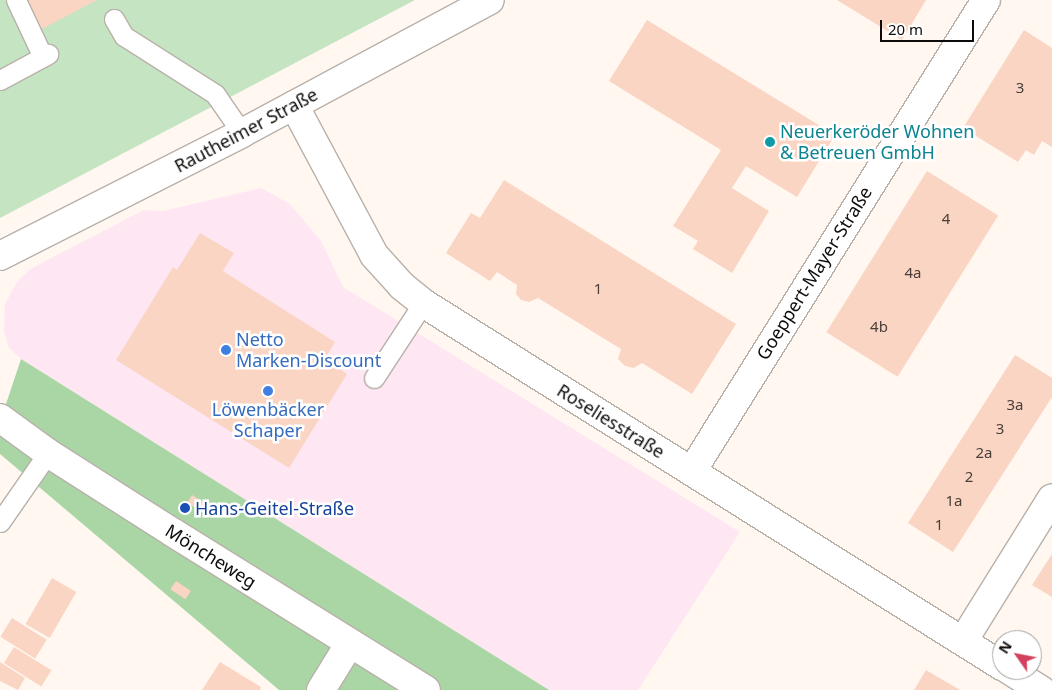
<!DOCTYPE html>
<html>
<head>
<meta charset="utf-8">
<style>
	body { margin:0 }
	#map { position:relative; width:1052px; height:690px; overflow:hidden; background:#fff7f0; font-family:"Noto Sans",sans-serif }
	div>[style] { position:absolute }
	.commercial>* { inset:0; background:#fee7f3 }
	.green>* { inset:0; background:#c5e4c1 }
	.forest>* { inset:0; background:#aad6a5 }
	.building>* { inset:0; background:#fbd5c3; transform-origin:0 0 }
	.roads { filter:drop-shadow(1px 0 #b8b1aa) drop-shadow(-1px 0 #b8b1aa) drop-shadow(0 1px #b8b1aa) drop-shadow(0 -1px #b8b1aa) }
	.service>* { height:19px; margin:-9.5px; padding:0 9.5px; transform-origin:9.5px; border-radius:9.5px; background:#fff }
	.minor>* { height:28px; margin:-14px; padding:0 14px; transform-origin:14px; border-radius:14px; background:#fff }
	.secondary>* { height:28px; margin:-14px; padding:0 14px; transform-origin:14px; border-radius:14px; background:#fff }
	.dots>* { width:14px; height:14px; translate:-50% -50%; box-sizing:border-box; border:2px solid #fff; border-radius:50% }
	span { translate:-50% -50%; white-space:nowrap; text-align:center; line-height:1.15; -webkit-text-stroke:5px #fff; paint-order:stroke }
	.number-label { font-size:15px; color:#493e38 }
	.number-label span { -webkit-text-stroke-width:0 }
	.street-label { font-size:18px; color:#0e0c0a }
	.culture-label { font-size:18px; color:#0d838f }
	.left { translate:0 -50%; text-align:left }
	.shop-label { font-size:18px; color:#366cbe }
	.transit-label { font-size:18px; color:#164399 }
	.north { position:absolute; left:992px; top:630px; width:50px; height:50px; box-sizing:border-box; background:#fff; border:1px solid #9f9e9d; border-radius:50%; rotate:303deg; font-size:14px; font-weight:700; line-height:20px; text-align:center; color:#0e0c0a }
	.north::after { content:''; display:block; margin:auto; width:18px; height:22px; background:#d2425d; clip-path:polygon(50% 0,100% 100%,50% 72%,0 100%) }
	.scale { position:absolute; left:880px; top:20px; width:94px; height:22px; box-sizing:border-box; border:2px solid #0e0c0a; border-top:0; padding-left:6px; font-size:15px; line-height:18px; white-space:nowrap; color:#0e0c0a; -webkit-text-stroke:4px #fff; paint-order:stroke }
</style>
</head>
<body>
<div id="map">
	<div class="commercial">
		<div style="clip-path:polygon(261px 188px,290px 204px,321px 241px,343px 287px,740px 532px,638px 690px,549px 690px,21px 359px,9px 348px,4px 332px,5px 304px,17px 282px,30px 269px,144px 210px,163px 211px)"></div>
	</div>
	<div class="green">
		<div style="clip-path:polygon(0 0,415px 0,0 218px)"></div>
	</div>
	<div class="forest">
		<div style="clip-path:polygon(21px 359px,549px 690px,279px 690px,0 454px,0 422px)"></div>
	</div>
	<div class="building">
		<div style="clip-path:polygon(22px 0,97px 0,38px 31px)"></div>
		<div style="clip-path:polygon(837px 0,926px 0,902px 40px)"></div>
		<div style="clip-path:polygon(647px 20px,835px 135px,797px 197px,746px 166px,732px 188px,769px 211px,732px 273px,693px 249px,698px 241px,673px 226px,721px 150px,609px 81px)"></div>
		<div style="clip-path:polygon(1024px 30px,1052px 48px,1052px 147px,1042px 141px,1034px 155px,1026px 150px,1018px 162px,963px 128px)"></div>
		<div style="left:927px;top:171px;width:84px;height:190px;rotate:32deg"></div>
		<div style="clip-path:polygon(504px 180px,736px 324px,692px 394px,642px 363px,634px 368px,625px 366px,618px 359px,621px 349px,538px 298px,529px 302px,521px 300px,516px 294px,517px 285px,497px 272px,490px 281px,446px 253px,471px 213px,480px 218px)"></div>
		<div style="clip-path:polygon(200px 233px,234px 253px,223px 271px,335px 342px,325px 359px,347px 374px,289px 468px,116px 360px,173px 267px,177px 270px)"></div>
		<div style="clip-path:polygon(1015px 355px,1052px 378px,1052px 397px,953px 552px,908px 523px)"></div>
		<div style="left:192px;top:495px;width:19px;height:9px;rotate:32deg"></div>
		<div style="clip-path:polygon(1052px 554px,1052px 597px,1032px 585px)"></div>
		<div style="left:52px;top:578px;width:28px;height:53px;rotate:30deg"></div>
		<div style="left:176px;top:581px;width:18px;height:10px;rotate:34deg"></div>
		<div style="left:12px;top:618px;width:41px;height:22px;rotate:32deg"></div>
		<div style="left:14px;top:647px;width:44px;height:19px;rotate:32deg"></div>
		<div style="clip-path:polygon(0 662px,25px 678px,18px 690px,0 681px)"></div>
		<div style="clip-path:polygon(220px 662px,261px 687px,260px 690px,202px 690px)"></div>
		<div style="clip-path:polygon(926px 670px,960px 690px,914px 690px)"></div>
	</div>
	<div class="roads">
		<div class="service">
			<div style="left:16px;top:0;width:63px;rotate:64.7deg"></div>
			<div style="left:114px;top:19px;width:20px;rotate:60deg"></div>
			<div style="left:124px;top:36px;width:108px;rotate:32.5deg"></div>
			<div style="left:215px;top:94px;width:47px;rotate:55.3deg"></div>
			<div style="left:0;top:80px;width:55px;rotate:-28.4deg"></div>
			<div style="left:374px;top:378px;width:90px;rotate:-56.8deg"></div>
			<div style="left:0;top:522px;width:84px;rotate:-55.2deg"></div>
		</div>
		<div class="minor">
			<div style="left:294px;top:105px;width:170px;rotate:61.9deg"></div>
			<div style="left:374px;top:255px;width:42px;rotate:47.9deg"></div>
			<div style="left:402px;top:286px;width:27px;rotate:39deg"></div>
			<div style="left:423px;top:303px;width:683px;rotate:32.09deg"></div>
			<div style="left:692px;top:471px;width:555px;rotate:-58.03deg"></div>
			<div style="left:963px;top:641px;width:168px;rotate:-58.1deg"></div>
			<div style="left:1009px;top:670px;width:38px;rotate:32deg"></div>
			<div style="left:321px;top:690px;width:55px;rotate:-58.3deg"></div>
		</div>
		<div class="secondary">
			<div style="left:0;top:256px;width:271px;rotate:-26.9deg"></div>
			<div style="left:242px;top:133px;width:281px;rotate:-28.2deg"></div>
			<div style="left:0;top:418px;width:59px;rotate:36.1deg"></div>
			<div style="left:48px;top:453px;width:147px;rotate:32.5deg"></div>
			<div style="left:172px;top:532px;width:299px;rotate:31.9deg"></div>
		</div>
	</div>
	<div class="dots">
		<div style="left:770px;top:142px;background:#0f9aa8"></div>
		<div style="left:226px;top:350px;background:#3f7fe0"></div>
		<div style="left:268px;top:391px;background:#3f7fe0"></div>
		<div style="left:185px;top:508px;background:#1a4fb4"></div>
	</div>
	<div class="number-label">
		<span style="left:1020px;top:88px">3</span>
		<span style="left:946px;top:219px">4</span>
		<span style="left:913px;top:273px">4a</span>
		<span style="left:598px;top:289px">1</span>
		<span style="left:879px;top:327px">4b</span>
		<span style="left:1015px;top:405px">3a</span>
		<span style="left:1000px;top:429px">3</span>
		<span style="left:984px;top:453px">2a</span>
		<span style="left:969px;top:477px">2</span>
		<span style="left:954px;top:501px">1a</span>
		<span style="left:939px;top:525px">1</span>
	</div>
	<div class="street-label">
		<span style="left:246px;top:130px;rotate:-28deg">Rautheimer Straße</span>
		<span style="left:814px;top:273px;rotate:-58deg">Goeppert-Mayer-Straße</span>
		<span style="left:611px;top:421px;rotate:32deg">Roseliesstraße</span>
		<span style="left:211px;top:556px;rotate:32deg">Möncheweg</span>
	</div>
	<div class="culture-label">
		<span class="left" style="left:780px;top:142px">Neuerkeröder Wohnen<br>&amp; Betreuen GmbH</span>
	</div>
	<div class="shop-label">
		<span class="left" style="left:236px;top:350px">Netto<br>Marken-Discount</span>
		<span style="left:268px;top:420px">Löwenbäcker<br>Schaper</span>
	</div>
	<div class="transit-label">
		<span class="left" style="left:195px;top:508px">Hans-Geitel-Straße</span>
	</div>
	<div class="north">N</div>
	<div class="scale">20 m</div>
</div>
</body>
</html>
